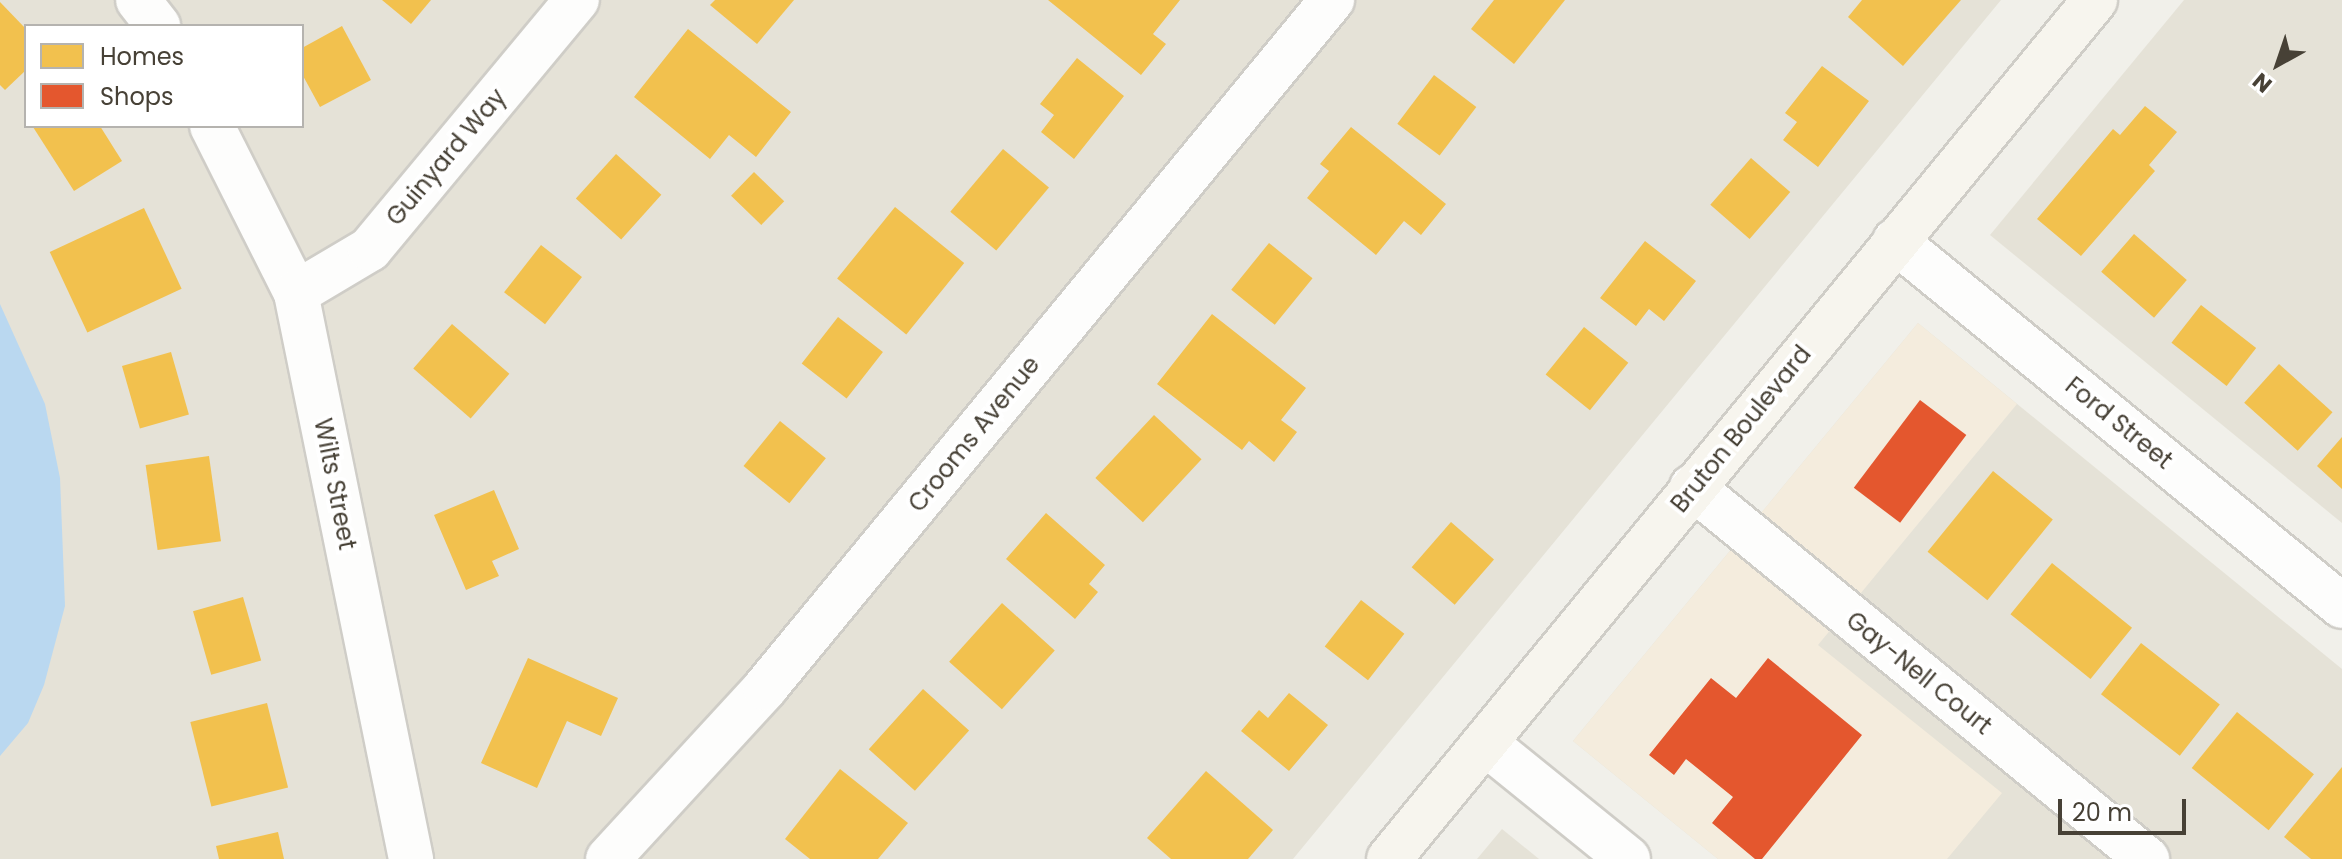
<!DOCTYPE html>
<html>
<head>
<meta charset="utf-8">
<style>
	body { margin:0 }
	#map { position:relative; width:2342px; height:859px; overflow:hidden; background:#f1f0ea; font-family:Poppins,sans-serif }
	div>[style] { position:absolute }
	.residential>* { inset:0; background:#e5e2d7 }
	.commercial>* { inset:0; background:#f4ecdd }
	.water>* { inset:0; background:#bad8f0 }
	.homes>* { inset:0; background:#f2c14e; transform-origin:0 0 }
	.shops>* { inset:0; background:#e4572e; transform-origin:0 0 }
	.roads { filter:drop-shadow(2px 0 #cfcdc7) drop-shadow(-2px 0 #cfcdc7) drop-shadow(0 2px #cfcdc7) drop-shadow(0 -2px #cfcdc7) }
	.street>* { height:44px; margin:-22px; padding:0 22px; transform-origin:22px; border-radius:22px; background:#fdfdfc }
	.secondary>* { height:44px; margin:-22px; padding:0 22px; transform-origin:22px; border-radius:22px; background:#f7f5ee }
	span { translate:-50% -50%; white-space:nowrap; text-align:center; line-height:1.15; -webkit-text-stroke:8px #fff; paint-order:stroke }
	.street-label { font-size:24px; color:#474136 }
	.legend { position:absolute; left:24px; top:24px; width:280px; height:104px; box-sizing:border-box; background:#fff; border:2px solid #b5b3af; margin:0; padding:10px 14px; list-style:none; font-size:24px; color:#474136 }
	.legend li { display:flex; align-items:center; gap:16px; height:40px }
	.legend b { width:40px; border:2px solid #b5b3af }
	.north { position:absolute; left:2238px; top:24px; width:80px; height:80px; -webkit-text-stroke:6px #fff; paint-order:stroke; rotate:220deg; font-size:22px; font-weight:700; line-height:32px; text-align:center; color:#474136 }
	.north::after { content:''; display:block; margin:auto; width:28px; height:36px; background:#474136; clip-path:polygon(50% 0,100% 100%,50% 72%,0 100%) }
	.scale { position:absolute; left:2058px; top:799px; width:128px; height:36px; box-sizing:border-box; border:4px solid #474136; border-top:0; padding-left:10px; font-size:24px; line-height:28px; white-space:nowrap; color:#474136; -webkit-text-stroke:6px #fff; paint-order:stroke }
</style>
</head>
<body>
<div id="map">
	<div class="residential">
		<div style="clip-path:polygon(evenodd,0 0,2001px 0,1293px 859px,0 859px,0 0,26px 26px,302px 26px,302px 126px,26px 126px,26px 26px)"></div>
		<div style="clip-path:polygon(2184px 0,2342px 0,2342px 523px,1990px 235px)"></div>
		<div style="clip-path:polygon(1918px 323px,2342px 669px,2342px 859px,1718px 859px,1573px 741px)"></div>
		<div style="clip-path:polygon(1502px 829px,1539px 859px,1477px 859px)"></div>
	</div>
	<div class="commercial">
		<div style="clip-path:polygon(1918px 323px,2017px 404px,1818px 645px,2002px 793px,1947px 859px,1718px 859px,1573px 741px)"></div>
	</div>
	<div class="water">
		<div style="clip-path:polygon(0 304px,45px 404px,60px 478px,65px 606px,44px 685px,28px 723px,0 756px)"></div>
	</div>
	<div class="homes">
		<div style="clip-path:polygon(382px 0,431px 0,411px 24px)"></div>
		<div style="clip-path:polygon(715px 0,794px 0,757px 44px,710px 5px)"></div>
		<div style="clip-path:polygon(1048px 0,1180px 0,1153px 34px,1166px 44px,1141px 75px)"></div>
		<div style="clip-path:polygon(1494px 0,1565px 0,1514px 64px,1471px 29px)"></div>
		<div style="clip-path:polygon(1862px 0,1961px 0,1903px 66px,1848px 17px)"></div>
		<div style="clip-path:polygon(0 2px,26px 29px,26px 70px,5px 90px,0 85px)"></div>
		<div style="clip-path:polygon(342px 26px,371px 80px,320px 107px,302px 74px,302px 48px)"></div>
		<div style="clip-path:polygon(688px 29px,791px 112px,756px 157px,729px 135px,710px 159px,634px 97px)"></div>
		<div style="clip-path:polygon(1077px 58px,1124px 96px,1074px 159px,1041px 132px,1054px 115px,1040px 104px)"></div>
		<div style="clip-path:polygon(1822px 66px,1869px 101px,1818px 167px,1783px 140px,1797px 122px,1785px 113px)"></div>
		<div style="left:1434px;top:75px;width:53px;height:61px;rotate:37deg"></div>
		<div style="clip-path:polygon(2145px 106px,2177px 132px,2149px 165px,2155px 171px,2081px 256px,2037px 219px,2113px 129px,2120px 135px)"></div>
		<div style="clip-path:polygon(100px 126px,122px 161px,74px 191px,33px 127px)"></div>
		<div style="clip-path:polygon(1351px 127px,1446px 204px,1421px 235px,1404px 221px,1376px 255px,1307px 198px,1329px 171px,1320px 164px)"></div>
		<div style="left:1003px;top:149px;width:60px;height:82px;rotate:40deg"></div>
		<div style="left:616px;top:154px;width:61px;height:60px;rotate:42deg"></div>
		<div style="left:1751px;top:158px;width:52px;height:62px;rotate:41deg"></div>
		<div style="left:754px;top:172px;width:42px;height:33px;rotate:44deg"></div>
		<div style="left:895px;top:207px;width:89px;height:92px;rotate:39deg"></div>
		<div style="left:144px;top:208px;width:89px;height:104px;rotate:65deg"></div>
		<div style="left:2134px;top:234px;width:70px;height:50px;rotate:41deg"></div>
		<div style="clip-path:polygon(1645px 241px,1696px 281px,1664px 321px,1649px 309px,1636px 326px,1600px 298px)"></div>
		<div style="left:1269px;top:243px;width:56px;height:60px;rotate:39deg"></div>
		<div style="left:541px;top:245px;width:52px;height:60px;rotate:38deg"></div>
		<div style="left:2201px;top:305px;width:70px;height:48px;rotate:38deg"></div>
		<div style="clip-path:polygon(1212px 314px,1306px 388px,1281px 420px,1297px 432px,1274px 462px,1249px 441px,1242px 450px,1157px 384px)"></div>
		<div style="left:838px;top:317px;width:57px;height:59px;rotate:38deg"></div>
		<div style="left:452px;top:324px;width:76px;height:59px;rotate:41deg"></div>
		<div style="left:1584px;top:327px;width:57px;height:61px;rotate:39deg"></div>
		<div style="left:171px;top:352px;width:65px;height:51px;rotate:74deg"></div>
		<div style="left:2279px;top:364px;width:72px;height:52px;rotate:42deg"></div>
		<div style="left:1154px;top:415px;width:65px;height:86px;rotate:43deg"></div>
		<div style="left:780px;top:421px;width:59px;height:58px;rotate:39deg"></div>
		<div style="clip-path:polygon(2342px 437px,2342px 489px,2317px 466px)"></div>
		<div style="left:209px;top:456px;width:86px;height:64px;rotate:82deg"></div>
		<div style="left:1993px;top:471px;width:77px;height:104px;rotate:39deg"></div>
		<div style="clip-path:polygon(494px 490px,519px 549px,492px 561px,499px 576px,466px 590px,434px 515px)"></div>
		<div style="clip-path:polygon(1046px 513px,1105px 565px,1089px 584px,1098px 592px,1075px 619px,1006px 559px)"></div>
		<div style="left:1451px;top:522px;width:57px;height:60px;rotate:41deg"></div>
		<div style="left:2052px;top:563px;width:103px;height:66px;rotate:39deg"></div>
		<div style="left:243px;top:597px;width:66px;height:52px;rotate:74deg"></div>
		<div style="left:1361px;top:600px;width:55px;height:59px;rotate:38deg"></div>
		<div style="left:1002px;top:603px;width:71px;height:79px;rotate:42deg"></div>
		<div style="left:2141px;top:643px;width:100px;height:65px;rotate:38deg"></div>
		<div style="clip-path:polygon(528px 658px,618px 698px,601px 736px,567px 721px,537px 788px,481px 763px)"></div>
		<div style="left:923px;top:689px;width:62px;height:81px;rotate:42deg"></div>
		<div style="clip-path:polygon(1289px 693px,1328px 725px,1289px 771px,1241px 731px,1259px 710px,1268px 718px)"></div>
		<div style="left:267px;top:703px;width:87px;height:79px;rotate:76deg"></div>
		<div style="left:2237px;top:712px;width:99px;height:72px;rotate:39deg"></div>
		<div style="clip-path:polygon(2342px 767px,2342px 859px,2311px 859px,2284px 837px)"></div>
		<div style="clip-path:polygon(840px 769px,908px 823px,878px 859px,810px 859px,785px 839px)"></div>
		<div style="clip-path:polygon(1206px 771px,1273px 830px,1248px 859px,1171px 859px,1147px 838px)"></div>
		<div style="clip-path:polygon(278px 832px,284px 859px,219px 859px,216px 846px)"></div>
	</div>
	<div class="shops">
		<div style="left:1920px;top:400px;width:58px;height:110px;rotate:37deg"></div>
		<div style="clip-path:polygon(1768px 658px,1862px 735px,1762px 859px,1755px 859px,1712px 823px,1733px 797px,1686px 759px,1674px 775px,1649px 755px,1711px 678px,1736px 698px)"></div>
	</div>
	<div class="roads">
		<div class="street">
			<div style="left:138px;top:0;width:33px;rotate:52deg"></div>
			<div style="left:212px;top:126px;width:187px;rotate:63.3deg"></div>
			<div style="left:296px;top:293px;width:578px;rotate:78.51deg"></div>
			<div style="left:1895px;top:241px;width:577px;rotate:39.23deg"></div>
			<div style="left:296px;top:293px;width:86px;rotate:-30.7deg"></div>
			<div style="left:370px;top:249px;width:324px;rotate:-50.3deg"></div>
			<div style="left:1692px;top:487px;width:588px;rotate:39.27deg"></div>
			<div style="left:1485px;top:743px;width:184px;rotate:39deg"></div>
			<div style="left:608px;top:859px;width:232px;rotate:-47.4deg"></div>
			<div style="left:765px;top:688px;width:892px;rotate:-50.51deg"></div>
		</div>
		<div class="secondary">
			<div style="left:1389px;top:859px;width:1112px;rotate:-50.58deg"></div>
		</div>
	</div>
	<div class="street-label">
		<span style="left:446px;top:157px;rotate:-50deg">Guinyard Way</span>
		<span style="left:2119px;top:423px;rotate:39deg">Ford Street</span>
		<span style="left:1741px;top:429px;rotate:-51deg">Bruton Boulevard</span>
		<span style="left:974px;top:434px;rotate:-51deg">Crooms Avenue</span>
		<span style="left:335px;top:484px;rotate:79deg">Wilts Street</span>
		<span style="left:1919px;top:673px;rotate:39deg">Gay-Nell Court</span>
	</div>
	<ul class="legend">
	<li><b style="height:22px;background:#f2c14e"></b>Homes</li>
	<li><b style="height:22px;background:#e4572e"></b>Shops</li>
	</ul>
	<div class="north">N</div>
	<div class="scale">20 m</div>
</div>
</body>
</html>
